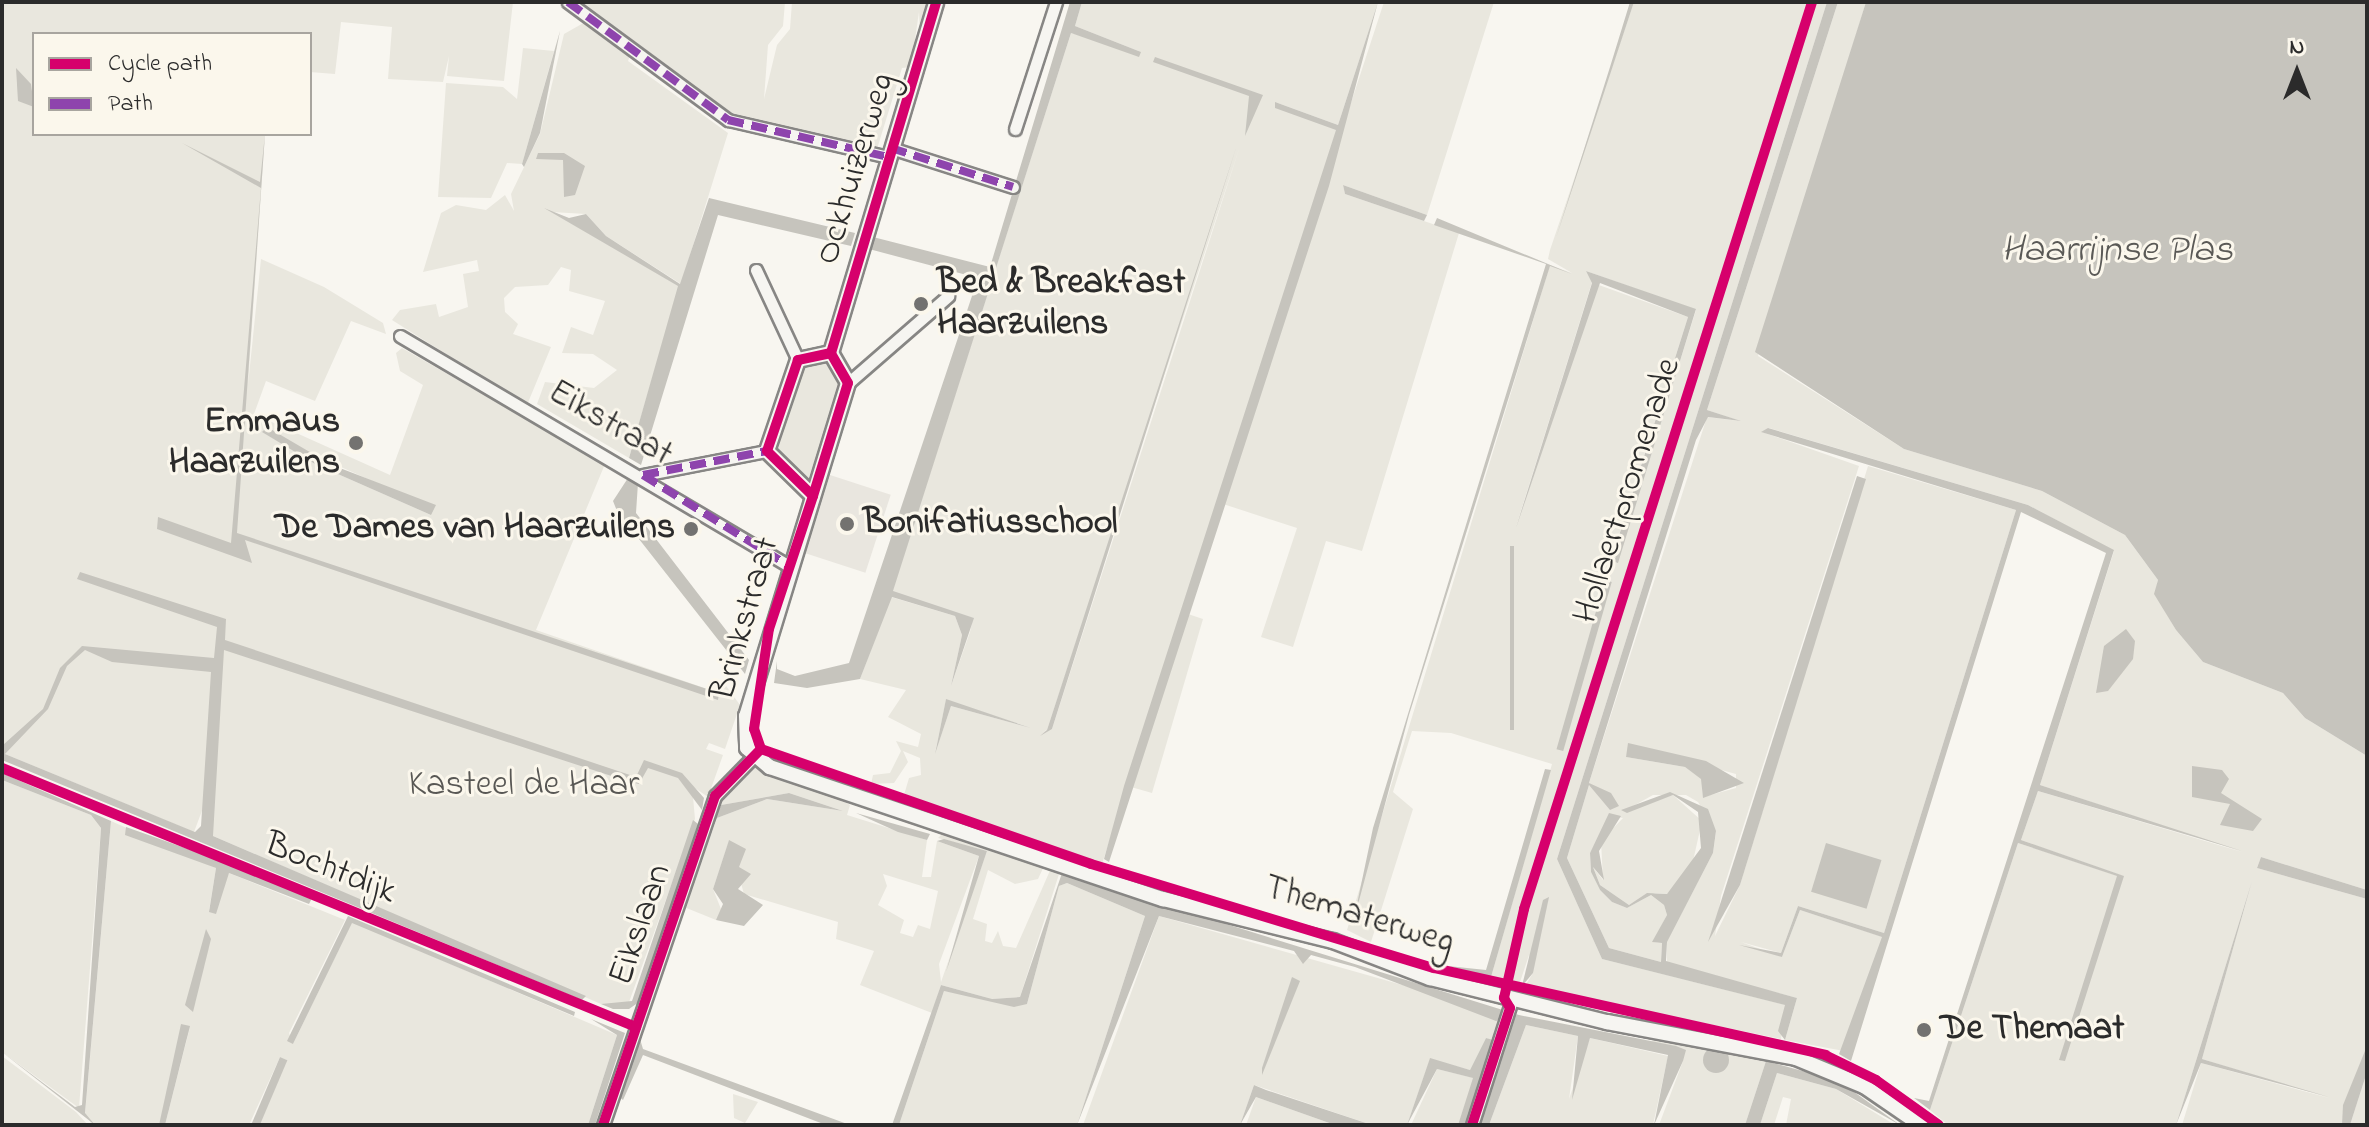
<!DOCTYPE html>
<html>
<head>
<meta charset="utf-8">
<style>
	body { margin:0 }
	#map { position:relative; width:2369px; height:1127px; overflow:hidden; background:#f8f6f0; font-family:"Indie Flower",sans-serif }
	div>[style] { position:absolute }
	.built>* { inset:0; background:#e9e6df; transform-origin:0 0 }
	.green>* { inset:0; background:#e9e7de }
	.water>* { inset:0; background:#c6c4bd; transform-origin:0 0 }
	.round { border-radius:50% }
	.roads { filter:drop-shadow(2px 0 #878684) drop-shadow(-2px 0 #878684) drop-shadow(0 2px #878684) drop-shadow(0 -2px #878684) }
	.minor>* { height:11px; margin:-5.5px; padding:0 5.5px; transform-origin:5.5px; border-radius:5.5px; background:#f6f5f1 }
	.tertiary>* { height:14px; margin:-7px; padding:0 7px; transform-origin:7px; border-radius:7px; background:#f6f5f1 }
	.quiet>* { height:8px; margin-top:-4px; transform-origin:0; background:repeating-linear-gradient(90deg,#8e44ad 0 16px,transparent 0 24px) }
	.cycleway>* { height:10px; margin:-5px; padding:0 5px; transform-origin:5px; border-radius:5px; background:#d6006c }
	.dots>* { width:22px; height:22px; translate:-50% -50%; box-sizing:border-box; border:4px solid #fbf7ec; border-radius:50% }
	span { translate:-50% -50%; white-space:nowrap; text-align:center; line-height:1.15; -webkit-text-stroke:6px #fbf7ec; paint-order:stroke }
	.street-label { font-size:36px; color:#2b2b2b }
	.poi-label { font-size:36px; color:#2b2b2b; font-weight:700 }
	.left { translate:0 -50%; text-align:left }
	.right { translate:-100% -50%; text-align:right }
	.park-label { font-size:36px; color:#585754 }
	.water-label { font-size:38px; color:#5a5956; font-style:italic }
	.frame { position:absolute; inset:0; border:4px solid #2b2b2b; pointer-events:none }
	.legend { position:absolute; left:32px; top:32px; width:280px; height:104px; box-sizing:border-box; background:#fbf7ec; border:2px solid #a8a59f; margin:0; padding:10px 14px; list-style:none; font-size:24px; color:#2b2b2b }
	.legend li { display:flex; align-items:center; gap:16px; height:40px }
	.legend b { width:40px; border:2px solid #a8a59f }
	.north { position:absolute; left:2257px; top:32px; width:80px; height:80px; -webkit-text-stroke:6px #fbf7ec; paint-order:stroke; rotate:0deg; font-size:22px; font-weight:700; line-height:32px; text-align:center; color:#2b2b2b }
	.north::after { content:''; display:block; margin:auto; width:28px; height:36px; background:#2b2b2b; clip-path:polygon(50% 0,100% 100%,50% 72%,0 100%) }
</style>
</head>
<body>
<div id="map">
	<div class="built">
		<div style="left:827px;top:474px;width:67px;height:82px;rotate:18deg"></div>
	</div>
	<div class="green">
		<div style="clip-path:polygon(evenodd,2px 2px,513px 2px,504px 81px,447px 76px,449px 56px,443px 82px,388px 79px,392px 27px,341px 22px,335px 74px,310px 72px,310px 34px,34px 34px,34px 134px,265px 134px,248px 385px,261px 259px,324px 287px,383px 323px,386px 334px,351px 321px,315px 401px,266px 381px,254px 414px,390px 475px,423px 385px,400px 371px,396px 353px,402px 348px,605px 464px,536px 630px,719px 693px,724px 683px,740px 705px,725px 749px,709px 743px,706px 749px,723px 755px,708px 797px,692px 786px,695px 819px,628px 1005px,601px 1004px,213px 836px,203px 808px,194px 832px,5px 754px,25px 730px,2px 746px,2px 2px,263px 432px,381px 485px,431px 515px,315px 464px,263px 432px)"></div>
		<div style="clip-path:polygon(573px 2px,785px 2px,783px 26px,768px 45px,764px 99px,777px 45px,790px 29px,792px 2px,932px 2px,920px 38px,919px 12px,911px 67px,902px 68px,877px 149px,730px 116px)"></div>
		<div style="clip-path:polygon(evenodd,1082px 2px,1378px 2px,1338px 125px,1275px 102px,1337px 129px,1102px 864px,904px 795px,909px 778px,921px 775px,920px 758px,903px 751px,908px 762px,894px 783px,871px 784px,873px 775px,890px 773px,901px 751px,896px 741px,918px 747px,921px 734px,888px 717px,906px 690px,860px 679px,891px 597px,955px 616px,962px 635px,951px 686px,970px 632px,973px 618px,892px 592px,1071px 33px,1141px 52px,1075px 26px,1082px 2px,1240px 146px,1052px 729px,1042px 732px,1047px 730px,1240px 146px,1082px 2px,946px 700px,1031px 728px,951px 706px,935px 753px,946px 700px)"></div>
		<div style="clip-path:polygon(1384px 2px,1494px 2px,1427px 215px,1343px 185px,1345px 194px,1459px 233px,1362px 551px,1326px 541px,1293px 647px,1261px 637px,1297px 528px,1220px 503px)"></div>
		<div style="clip-path:polygon(evenodd,1634px 2px,1827px 2px,1557px 859px,1602px 959px,1786px 1005px,1781px 1039px,1525px 986px,1533px 973px,1529px 955px,1519px 985px,1491px 977px,1552px 764px,1451px 733px,1412px 731px,1393px 792px,1413px 809px,1371px 942px,1347px 930px,1550px 265px,1572px 273px,1548px 259px,1550px 250px,1634px 2px,1586px 271px,1696px 310px,1617px 563px,1611px 560px,1688px 317px,1596px 284px,1516px 527px,1592px 282px,1586px 271px)"></div>
		<div style="clip-path:polygon(evenodd,1838px 2px,1866px 2px,1758px 356px,1904px 449px,2042px 491px,2125px 535px,2158px 580px,2155px 594px,2176px 630px,2203px 662px,2283px 693px,2305px 718px,2367px 756px,2367px 890px,2261px 857px,2257px 868px,2367px 899px,2367px 1046px,2342px 1125px,2182px 1125px,2201px 1063px,2329px 1098px,2202px 1059px,2252px 881px,2176px 1125px,1948px 1125px,1930px 1110px,2018px 843px,2118px 876px,2064px 1061px,2123px 876px,2021px 840px,2038px 791px,2242px 852px,2040px 785px,2114px 551px,2028px 505px,1769px 428px,1762px 432px,1859px 466px,1721px 896px,1715px 936px,1740px 885px,1868px 466px,2016px 510px,1884px 933px,1798px 906px,1781px 953px,1741px 942px,1782px 957px,1800px 910px,1883px 937px,1844px 1051px,1785px 1040px,1797px 998px,1667px 964px,1667px 941px,1713px 853px,1716px 832px,1698px 802px,1686px 795px,1653px 795px,1626px 810px,1673px 795px,1702px 821px,1691px 870px,1667px 894px,1655px 893px,1629px 905px,1600px 885px,1593px 867px,1603px 880px,1601px 841px,1623px 818px,1609px 816px,1590px 853px,1591px 872px,1600px 890px,1612px 902px,1627px 908px,1651px 895px,1664px 905px,1667px 915px,1653px 942px,1662px 943px,1661px 962px,1609px 948px,1567px 858px,1589px 785px,1616px 804px,1589px 783px,1707px 417px,1740px 421px,1707px 410px,1838px 2px,1630px 745px,1736px 774px,1736px 788px,1703px 797px,1702px 779px,1685px 767px,1626px 757px,1630px 745px)"></div>
		<div style="clip-path:polygon(587px 21px,631px 53px,628px 61px,728px 133px,681px 284px,606px 236px,586px 214px,552px 212px,679px 286px,629px 458px,537px 404px,545px 382px,594px 388px,617px 370px,593px 354px,562px 353px,571px 327px,593px 335px,605px 301px,569px 291px,571px 270px,561px 267px,548px 285px,515px 287px,504px 298px,505px 312px,518px 324px,513px 334px,551px 347px,527px 405px,392px 320px,400px 310px,436px 304px,439px 317px,468px 307px,463px 274px,479px 271px,477px 260px,423px 272px,441px 213px,456px 205px,486px 210px,505px 195px,514px 211px,511px 194px,540px 134px,564px 34px)"></div>
		<div style="clip-path:polygon(523px 48px,554px 51px,522px 164px,507px 163px,491px 198px,438px 197px,446px 83px,503px 87px,517px 99px)"></div>
		<div style="clip-path:polygon(827px 355px,845px 377px,808px 480px,772px 449px,805px 362px)"></div>
		<div style="clip-path:polygon(1188px 614px,1203px 619px,1152px 793px,1131px 787px)"></div>
		<div style="clip-path:polygon(evenodd,753px 767px,834px 794px,850px 805px,847px 815px,927px 840px,922px 877px,931px 877px,937px 841px,979px 856px,939px 964px,941px 982px,987px 851px,938px 838px,945px 831px,1045px 864px,1038px 879px,1015px 884px,988px 870px,973px 919px,987px 924px,985px 941px,992px 943px,998px 931px,1003px 946px,1016px 948px,1052px 866px,1089px 880px,1059px 874px,1020px 997px,992px 999px,941px 985px,932px 1013px,860px 985px,874px 951px,836px 939px,838px 922px,744px 894px,729px 841px,713px 889px,723px 914px,716px 920px,684px 907px,717px 818px,767px 799px,843px 811px,789px 793px,721px 805px,714px 819px,717px 800px,753px 767px,883px 874px,938px 891px,930px 929px,918px 925px,913px 937px,900px 933px,904px 920px,878px 905px,887px 886px,883px 874px)"></div>
		<div style="clip-path:polygon(2px 780px,91px 815px,101px 828px,79px 1108px,2px 1052px)"></div>
		<div style="clip-path:polygon(111px 821px,216px 868px,209px 911px,229px 873px,345px 920px,289px 1033px,293px 1044px,352px 922px,617px 1035px,588px 1125px,258px 1125px,286px 1060px,280px 1057px,249px 1125px,165px 1125px,190px 1027px,159px 1125px,91px 1123px,85px 1114px)"></div>
		<div style="clip-path:polygon(1067px 883px,1145px 916px,1077px 1125px,899px 1125px,944px 991px,1027px 1004px,1059px 886px)"></div>
		<div style="clip-path:polygon(1159px 916px,1512px 1016px,1480px 1125px,1465px 1125px,1493px 1041px,1486px 1038px,1470px 1070px,1430px 1059px,1407px 1125px,1372px 1125px,1254px 1085px,1240px 1125px,1083px 1125px)"></div>
		<div style="clip-path:polygon(1526px 1025px,1578px 1036px,1569px 1099px,1590px 1038px,1668px 1056px,1653px 1125px,1489px 1125px)"></div>
		<div style="clip-path:polygon(1656px 1038px,1766px 1061px,1745px 1125px,1659px 1125px,1683px 1061px,1651px 1041px)"></div>
		<div style="clip-path:polygon(2px 1056px,76px 1112px,88px 1125px,2px 1125px)"></div>
		<div style="clip-path:polygon(1437px 1069px,1474px 1078px,1458px 1125px,1411px 1125px)"></div>
		<div style="clip-path:polygon(2367px 1072px,2367px 1125px,2350px 1125px)"></div>
		<div style="clip-path:polygon(1777px 1073px,1836px 1089px,1895px 1125px,1786px 1125px,1791px 1099px,1783px 1097px,1774px 1125px,1760px 1125px)"></div>
		<div style="clip-path:polygon(733px 1094px,758px 1102px,745px 1123px,734px 1118px)"></div>
		<div style="clip-path:polygon(1256px 1097px,1335px 1125px,1246px 1125px)"></div>
	</div>
	<div class="water">
		<div style="clip-path:polygon(1070px 2px,1082px 2px,1075px 26px,1141px 52px,1139px 57px,1071px 33px,893px 591px,974px 618px,951px 686px,962px 635px,955px 616px,892px 597px,860px 679px,807px 688px,774px 683px,777px 661px,777px 669px,795px 676px,849px 663px,978px 278px,869px 249px,873px 237px,990px 267px)"></div>
		<div style="clip-path:polygon(1378px 2px,1329px 186px,1109px 862px,1104px 859px,1124px 786px,1336px 130px,1275px 108px,1275px 102px,1338px 125px)"></div>
		<div style="clip-path:polygon(1630px 2px,1634px 2px,1556px 238px,1610px 67px)"></div>
		<div style="clip-path:polygon(1827px 2px,1838px 2px,1707px 410px,1741px 421px,1708px 417px,1696px 440px,1589px 783px,1611px 793px,1619px 806px,1610px 810px,1589px 785px,1567px 858px,1609px 948px,1661px 962px,1662px 943px,1652px 942px,1667px 915px,1664px 905px,1651px 895px,1627px 908px,1612px 902px,1600px 890px,1591px 872px,1590px 853px,1609px 813px,1621px 816px,1599px 851px,1604px 880px,1593px 867px,1600px 885px,1629px 905px,1647px 893px,1667px 894px,1701px 848px,1698px 812px,1673px 795px,1627px 813px,1621px 810px,1670px 792px,1708px 809px,1716px 831px,1713px 853px,1667px 942px,1666px 961px,1797px 998px,1785px 1040px,1778px 1031px,1785px 1005px,1602px 959px,1557px 859px)"></div>
		<div style="clip-path:polygon(1866px 2px,2367px 2px,2367px 756px,2305px 718px,2283px 693px,2203px 662px,2176px 630px,2154px 594px,2158px 580px,2125px 535px,2042px 491px,1904px 449px,1755px 352px)"></div>
		<div style="clip-path:polygon(560px 31px,540px 133px,524px 167px,522px 164px)"></div>
		<div style="clip-path:polygon(1155px 57px,1263px 95px,1245px 136px,1249px 96px,1153px 62px)"></div>
		<div style="clip-path:polygon(16px 68px,31px 84px,34px 107px,18px 101px)"></div>
		<div style="clip-path:polygon(265px 134px,237px 533px,719px 693px,718px 700px,245px 540px,252px 563px,157px 529px,158px 517px,231px 543px,261px 188px,182px 143px,260px 182px)"></div>
		<div style="clip-path:polygon(1237px 145px,1052px 729px,1040px 736px,1047px 730px)"></div>
		<div style="clip-path:polygon(538px 153px,564px 153px,585px 166px,575px 195px,564px 197px,563px 160px,536px 159px)"></div>
		<div style="clip-path:polygon(1343px 185px,1427px 215px,1424px 221px,1345px 194px)"></div>
		<div style="clip-path:polygon(709px 198px,855px 233px,851px 246px,718px 215px,641px 465px,629px 458px,678px 286px,544px 208px,569px 218px,586px 214px,606px 236px,680px 284px)"></div>
		<div style="clip-path:polygon(1437px 218px,1572px 274px,1550px 266px,1409px 715px,1353px 923px,1373px 828px,1546px 264px,1434px 225px)"></div>
		<div style="clip-path:polygon(1586px 271px,1696px 309px,1618px 563px,1611px 561px,1688px 317px,1600px 283px,1516px 528px,1592px 283px)"></div>
		<div style="clip-path:polygon(267px 427px,332px 465px,436px 505px,431px 515px,315px 464px,262px 432px)"></div>
		<div style="clip-path:polygon(1768px 428px,2028px 505px,2114px 550px,2040px 785px,2242px 851px,2038px 791px,2021px 840px,2124px 876px,2065px 1061px,2059px 1060px,2117px 876px,2018px 843px,1930px 1110px,1914px 1098px,1929px 1101px,2106px 553px,2021px 512px,1851px 1061px,1839px 1054px,1882px 937px,1800px 910px,1782px 957px,1739px 945px,1781px 953px,1798px 906px,1884px 933px,2016px 510px,1761px 432px)"></div>
		<div style="clip-path:polygon(1857px 476px,1866px 479px,1740px 885px,1708px 942px)"></div>
		<div style="clip-path:polygon(628px 478px,638px 483px,636px 513px,749px 660px,745px 674px,617px 511px,613px 501px)"></div>
		<div style="left:1510px;top:546px;width:4px;height:184px"></div>
		<div style="clip-path:polygon(evenodd,80px 572px,226px 619px,225px 640px,636px 777px,644px 760px,682px 773px,704px 798px,702px 810px,678px 778px,648px 768px,639px 784px,630px 782px,224px 650px,213px 836px,586px 996px,582px 1000px,2px 760px,3px 745px,43px 709px,60px 668px,82px 646px,214px 658px,217px 627px,77px 579px,80px 572px,85px 650px,112px 662px,211px 672px,201px 826px,195px 832px,5px 754px,48px 709px,67px 666px,85px 650px)"></div>
		<div style="left:1605px;top:580px;width:7px;height:176px;rotate:16deg"></div>
		<div style="clip-path:polygon(2126px 629px,2135px 641px,2133px 659px,2108px 691px,2096px 693px,2104px 646px)"></div>
		<div style="clip-path:polygon(946px 699px,1031px 728px,951px 706px,935px 754px)"></div>
		<div style="clip-path:polygon(1628px 743px,1706px 761px,1744px 783px,1703px 798px,1701px 779px,1685px 767px,1626px 757px)"></div>
		<div style="clip-path:polygon(2192px 766px,2222px 770px,2229px 779px,2221px 793px,2262px 819px,2253px 831px,2220px 825px,2230px 804px,2192px 797px)"></div>
		<div style="clip-path:polygon(1545px 769px,1551px 770px,1491px 977px,1448px 966px,1486px 970px)"></div>
		<div style="clip-path:polygon(2px 773px,111px 821px,85px 1113px,95px 1125px,2px 1052px,75px 1107px,82px 1105px,101px 828px,91px 815px,2px 780px)"></div>
		<div style="clip-path:polygon(789px 793px,843px 811px,767px 799px,717px 818px,705px 843px,721px 805px)"></div>
		<div style="clip-path:polygon(856px 813px,930px 834px,927px 840px,898px 832px)"></div>
		<div style="clip-path:polygon(693px 820px,698px 824px,639px 1002px,629px 1009px,613px 1009px,601px 1004px,632px 1001px)"></div>
		<div style="clip-path:polygon(126px 827px,230px 864px,312px 898px,309px 904px,229px 873px,216px 914px,209px 912px,216px 868px,125px 835px)"></div>
		<div style="clip-path:polygon(944px 839px,987px 851px,946px 972px,979px 856px,937px 841px)"></div>
		<div style="clip-path:polygon(729px 840px,746px 849px,739px 867px,751px 874px,738px 889px,763px 905px,744px 926px,716px 920px,723px 904px,713px 889px)"></div>
		<div style="left:1826px;top:843px;width:58px;height:51px;rotate:17deg"></div>
		<div style="clip-path:polygon(2261px 857px,2367px 890px,2367px 899px,2257px 868px)"></div>
		<div style="clip-path:polygon(1062px 873px,1519px 1015px,1676px 1046px,1686px 1050px,1683px 1061px,1654px 1125px,1668px 1055px,1590px 1038px,1572px 1100px,1578px 1036px,1526px 1025px,1489px 1125px,1480px 1125px,1512px 1016px,1496px 1021px,1355px 967px,1311px 955px,1303px 964px,1294px 951px,1159px 916px,1077px 1125px,1145px 916px,1067px 883px,1059px 886px,1027px 1004px,1014px 1007px,944px 991px,899px 1125px,892px 1125px,941px 985px,992px 999px,1020px 997px)"></div>
		<div style="clip-path:polygon(2252px 881px,2202px 1059px,2329px 1097px,2201px 1063px,2176px 1125px)"></div>
		<div style="clip-path:polygon(1549px 897px,1533px 973px,1522px 986px,1543px 900px)"></div>
		<div style="clip-path:polygon(348px 916px,575px 1012px,574px 1016px,352px 923px,293px 1044px,287px 1041px)"></div>
		<div style="clip-path:polygon(206px 929px,211px 939px,193px 1012px,185px 1005px)"></div>
		<div style="clip-path:polygon(1292px 977px,1300px 981px,1262px 1075px,1262px 1068px)"></div>
		<div style="clip-path:polygon(591px 1019px,625px 1033px,595px 1125px,588px 1125px,617px 1035px)"></div>
		<div style="clip-path:polygon(181px 1024px,190px 1026px,165px 1125px,159px 1125px)"></div>
		<div style="clip-path:polygon(1486px 1038px,1493px 1040px,1465px 1125px,1458px 1125px,1473px 1078px,1437px 1069px,1407px 1125px,1430px 1058px,1470px 1070px)"></div>
		<div style="clip-path:polygon(640px 1039px,643px 1049px,850px 1125px,826px 1125px,643px 1055px,623px 1100px,618px 1096px)"></div>
		<div style="clip-path:polygon(2367px 1046px,2367px 1072px,2350px 1125px,2342px 1125px,2343px 1105px)"></div>
		<div class="round" style="left:1703px;top:1047px;width:26px;height:26px"></div>
		<div style="left:280px;top:1057px;width:8px;height:75px;rotate:23deg"></div>
		<div style="clip-path:polygon(1766px 1061px,1839px 1081px,1900px 1125px,1836px 1089px,1777px 1073px,1760px 1125px,1745px 1125px)"></div>
		<div style="clip-path:polygon(1254px 1085px,1266px 1090px,1372px 1125px,1335px 1125px,1256px 1097px,1240px 1125px)"></div>
	</div>
	<div class="roads">
		<div class="minor">
			<div style="left:568px;top:2px;width:199px;rotate:36.4deg"></div>
			<div style="left:728px;top:120px;width:164px;rotate:13deg"></div>
			<div style="left:1015px;top:129px;width:133px;rotate:-72.1deg"></div>
			<div style="left:891px;top:148px;width:128px;rotate:17.7deg"></div>
			<div style="left:756px;top:270px;width:99px;rotate:65deg"></div>
			<div style="left:400px;top:336px;width:452px;rotate:30.6deg"></div>
			<div style="left:848px;top:383px;width:133px;rotate:-41deg"></div>
			<div style="left:643px;top:475px;width:126px;rotate:-11deg"></div>
			<div style="left:603px;top:1125px;width:348px;rotate:-71.2deg"></div>
			<div style="left:715px;top:796px;width:54px;rotate:-45.7deg"></div>
			<div style="left:1472px;top:1125px;width:131px;rotate:-72.3deg"></div>
		</div>
		<div class="tertiary">
			<div style="left:831px;top:353px;width:366px;rotate:-73.3deg"></div>
			<div style="left:813px;top:496px;width:64px;rotate:-135.6deg"></div>
			<div style="left:767px;top:451px;width:96px;rotate:-71.2deg"></div>
			<div style="left:798px;top:360px;width:34px;rotate:-12deg"></div>
			<div style="left:831px;top:353px;width:34px;rotate:60deg"></div>
			<div style="left:848px;top:383px;width:348px;rotate:107deg"></div>
			<div style="left:746px;top:716px;width:32px;rotate:88deg"></div>
			<div style="left:747px;top:748px;width:30px;rotate:40deg"></div>
			<div style="left:770px;top:767px;width:415px;rotate:18.6deg"></div>
			<div style="left:1163px;top:899px;width:175px;rotate:13.9deg"></div>
			<div style="left:1333px;top:941px;width:104px;rotate:20.9deg"></div>
			<div style="left:1430px;top:978px;width:182px;rotate:14deg"></div>
			<div style="left:1607px;top:1022px;width:192px;rotate:10.8deg"></div>
			<div style="left:1796px;top:1058px;width:74px;rotate:22.4deg"></div>
			<div style="left:1864px;top:1086px;width:69px;rotate:34.4deg"></div>
		</div>
	</div>
	<div class="quiet">
		<div style="left:568px;top:2px;width:199px;rotate:36.4deg"></div>
		<div style="left:728px;top:120px;width:164px;rotate:13deg"></div>
		<div style="left:891px;top:148px;width:128px;rotate:17.7deg"></div>
		<div style="left:643px;top:475px;width:172px;rotate:31.9deg"></div>
		<div style="left:643px;top:475px;width:126px;rotate:-11deg"></div>
	</div>
	<div class="cycleway">
		<div style="left:831px;top:353px;width:366px;rotate:-73.3deg"></div>
		<div style="left:761px;top:749px;width:349px;rotate:19.2deg"></div>
		<div style="left:1091px;top:864px;width:358px;rotate:16.9deg"></div>
		<div style="left:1434px;top:968px;width:401px;rotate:12.5deg"></div>
		<div style="left:1825px;top:1055px;width:57px;rotate:26.1deg"></div>
		<div style="left:1876px;top:1080px;width:77px;rotate:35.5deg"></div>
		<div style="left:761px;top:749px;width:21px;rotate:-109deg"></div>
		<div style="left:754px;top:729px;width:101px;rotate:-81.5deg"></div>
		<div style="left:769px;top:629px;width:140px;rotate:-71.7deg"></div>
		<div style="left:813px;top:496px;width:118px;rotate:-72.8deg"></div>
		<div style="left:848px;top:383px;width:34px;rotate:-120deg"></div>
		<div style="left:831px;top:353px;width:34px;rotate:168deg"></div>
		<div style="left:798px;top:360px;width:96px;rotate:108.8deg"></div>
		<div style="left:767px;top:451px;width:64px;rotate:44.4deg"></div>
		<div style="left:2px;top:768px;width:685px;rotate:22.22deg"></div>
		<div style="left:603px;top:1125px;width:348px;rotate:-71.2deg"></div>
		<div style="left:715px;top:796px;width:66px;rotate:-45.6deg"></div>
		<div style="left:1472px;top:1125px;width:123px;rotate:-72deg"></div>
		<div style="left:1510px;top:1008px;width:12px;rotate:-121deg"></div>
		<div style="left:1504px;top:998px;width:91px;rotate:-77.3deg"></div>
		<div style="left:1524px;top:909px;width:952px;rotate:-72.38deg"></div>
	</div>
	<div class="dots">
		<div style="left:921px;top:304px;background:#737270"></div>
		<div style="left:356px;top:443px;background:#737270"></div>
		<div style="left:847px;top:524px;background:#737270"></div>
		<div style="left:691px;top:529px;background:#737270"></div>
		<div style="left:1924px;top:1030px;background:#737270"></div>
	</div>
	<div class="street-label">
		<span style="left:856px;top:169px;rotate:-73deg">Ockhuizerweg</span>
		<span style="left:610px;top:424px;rotate:30deg">Eikstraat</span>
		<span style="left:1628px;top:491px;rotate:-72deg">Hollaertpromenade</span>
		<span style="left:746px;top:619px;rotate:-74deg">Brinkstraat</span>
		<span style="left:330px;top:869px;rotate:22deg">Bochtdijk</span>
		<span style="left:1359px;top:916px;rotate:17deg">Thematerweg</span>
		<span style="left:641px;top:925px;rotate:-71deg">Eikslaan</span>
	</div>
	<div class="poi-label">
		<span class="left" style="left:937px;top:304px">Bed &amp; Breakfast<br>Haarzuilens</span>
		<span class="right" style="left:340px;top:443px">Emmaus<br>Haarzuilens</span>
		<span class="left" style="left:863px;top:524px">Bonifatiusschool</span>
		<span class="right" style="left:675px;top:529px">De Dames van Haarzuilens</span>
		<span class="left" style="left:1940px;top:1030px">De Themaat</span>
	</div>
	<div class="park-label">
		<span style="left:524px;top:786px">Kasteel de Haar</span>
	</div>
	<div class="water-label">
		<span style="left:2117px;top:252px">Haarrijnse Plas</span>
	</div>
	<div class="frame"></div>
	<ul class="legend">
	<li><b style="height:10px;background:#d6006c"></b>Cycle path</li>
	<li><b style="height:10px;background:#8e44ad"></b>Path</li>
	</ul>
	<div class="north">N</div>
</div>
</body>
</html>
